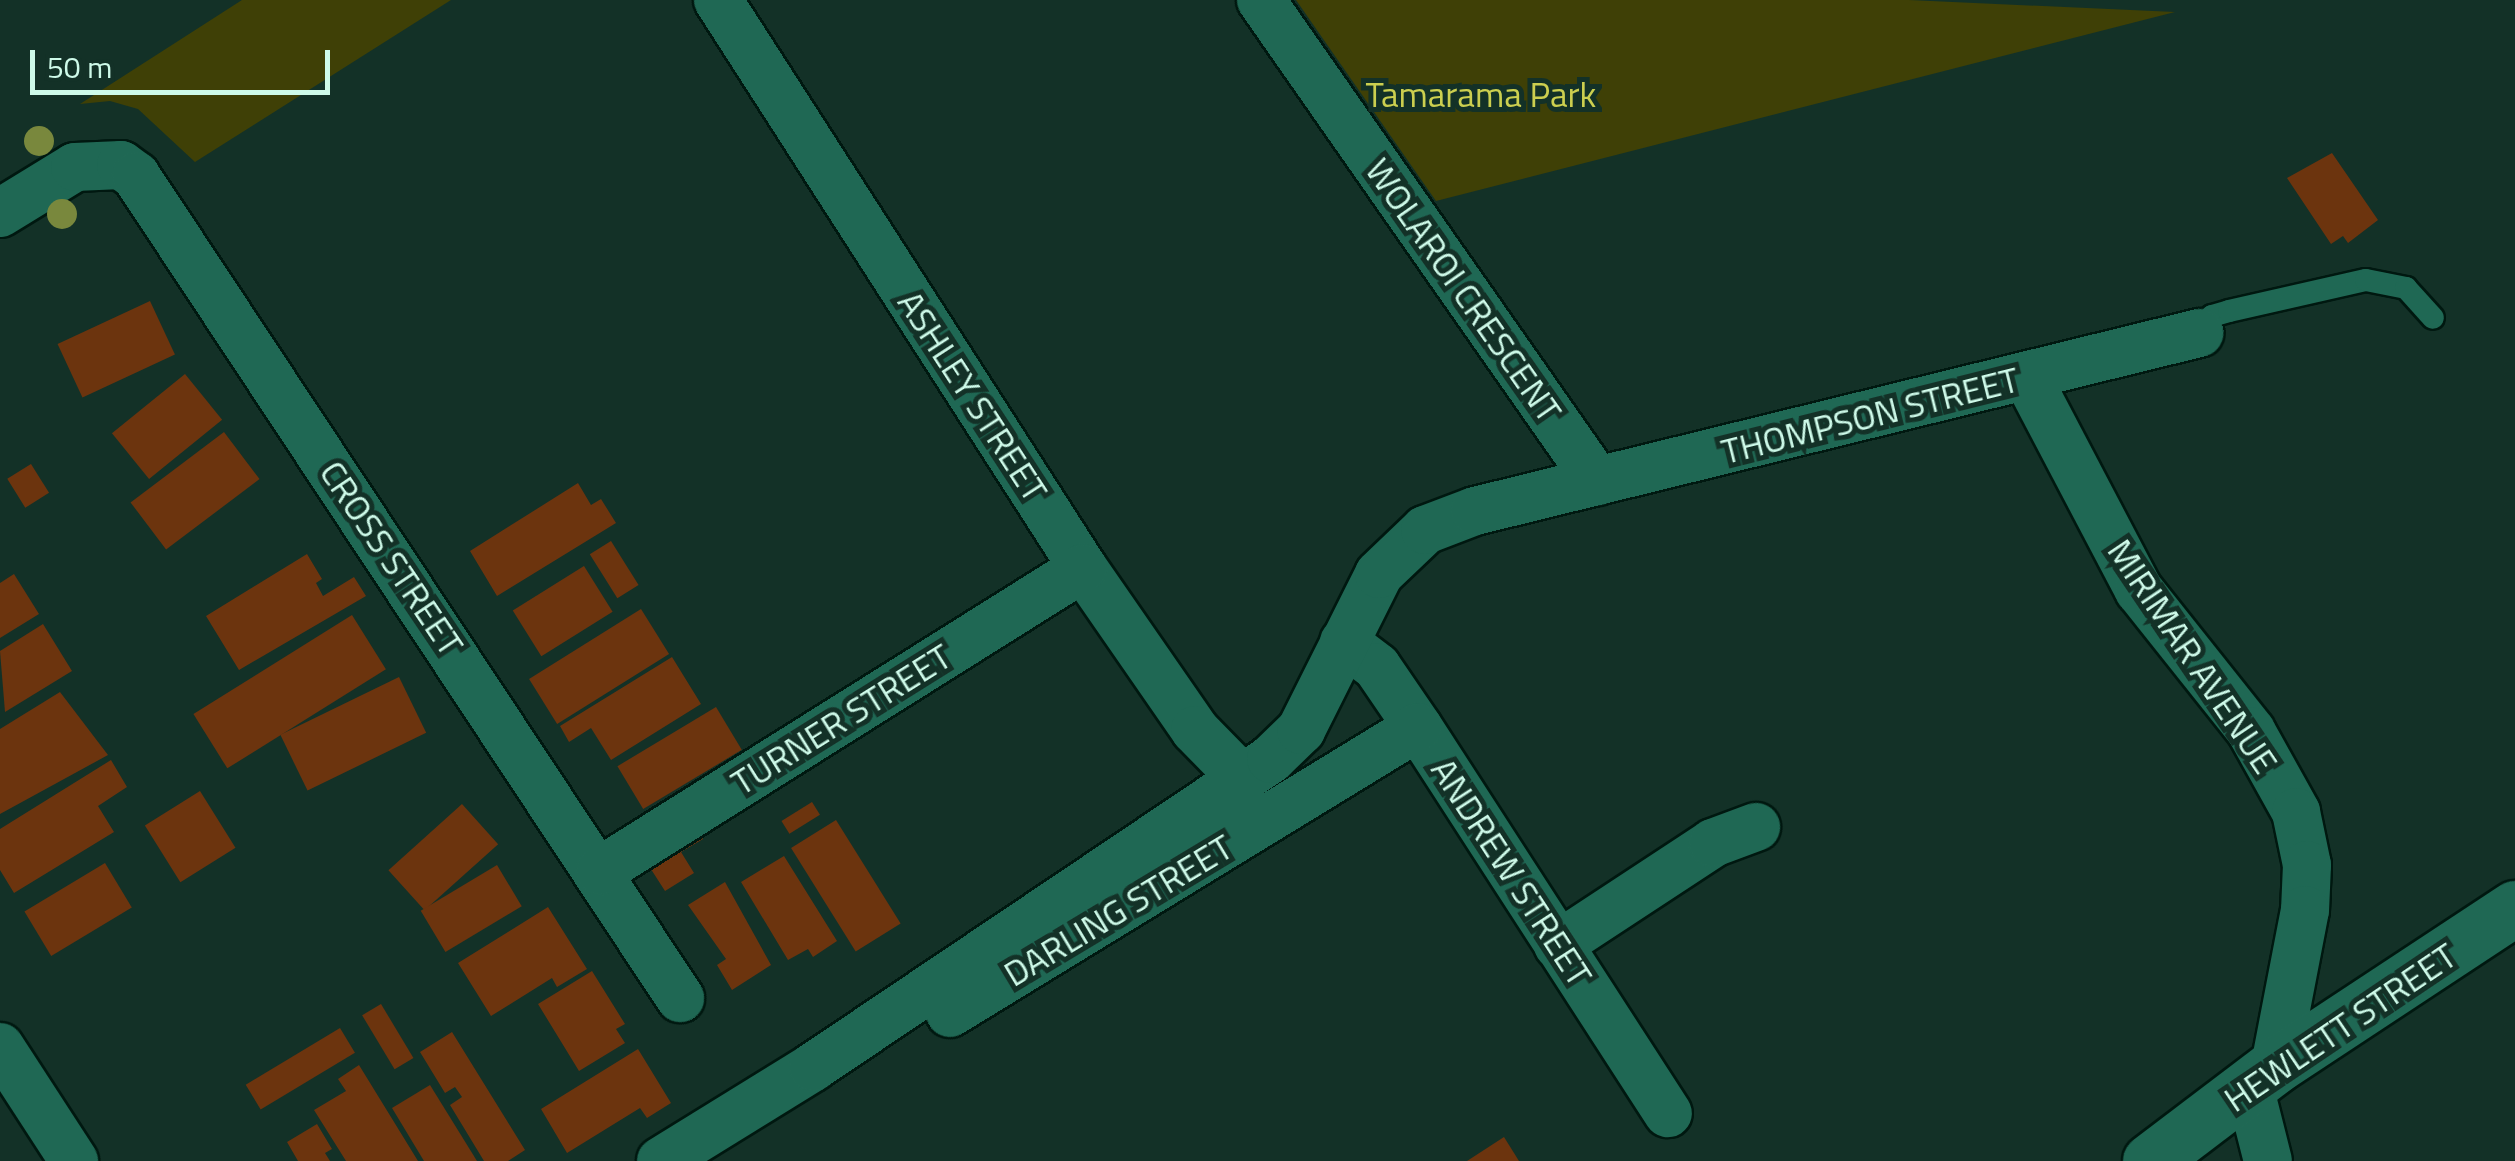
<!DOCTYPE html>
<html>
<head>
<meta charset="utf-8">
<style>
	body { margin:0 }
	#map { position:relative; width:2515px; height:1161px; overflow:hidden; background:#133127; font-family:"Titillium Web",sans-serif }
	div>[style] { position:absolute }
	.green>* { inset:0; background:#3f4006 }
	.building>* { inset:0; background:#6c340e; transform-origin:0 0 }
	.roads { filter:drop-shadow(2px 0 #001810) drop-shadow(-2px 0 #001810) drop-shadow(0 2px #001810) drop-shadow(0 -2px #001810) }
	.service>* { height:22px; margin:-11px; padding:0 11px; transform-origin:11px; border-radius:11px; background:#1f6854 }
	.minor>* { height:48px; margin:-24px; padding:0 24px; transform-origin:24px; border-radius:24px; background:#1f6854 }
	.tertiary>* { height:55px; margin:-27.5px; padding:0 27.5px; transform-origin:27.5px; border-radius:27.5px; background:#1f6854 }
	.trees>* { width:30px; height:30px; margin:-15px; border-radius:50%; background:#79883d }
	span { translate:-50% -50%; white-space:nowrap; text-align:center; line-height:1.15; -webkit-text-stroke:10px #133127; paint-order:stroke }
	.park-label { font-size:35px; color:#cccf4f }
	.street-label { font-size:35px; color:#cefae9 }
	.scale { position:absolute; left:30px; top:50px; width:300px; height:45px; box-sizing:border-box; border:5px solid #cefae9; border-top:0; padding-left:12px; font-size:30px; line-height:35px; white-space:nowrap; color:#cefae9; -webkit-text-stroke:8px #133127; paint-order:stroke }
</style>
</head>
<body>
<div id="map">
	<div class="green">
		<div style="clip-path:polygon(242px 0,451px 0,195px 162px,138px 109px,110px 101px,80px 104px)"></div>
		<div style="clip-path:polygon(1296px 0,1909px 0,2175px 12px,1436px 201px)"></div>
	</div>
	<div class="building">
		<div style="clip-path:polygon(2332px 153px,2378px 220px,2348px 243px,2343px 236px,2331px 244px,2287px 178px)"></div>
		<div style="left:150px;top:301px;width:59px;height:102px;rotate:65deg"></div>
		<div style="left:185px;top:374px;width:59px;height:94px;rotate:51deg"></div>
		<div style="left:224px;top:432px;width:59px;height:117px;rotate:53deg"></div>
		<div style="left:31px;top:464px;width:34px;height:28px;rotate:58deg"></div>
		<div style="clip-path:polygon(578px 483px,591px 505px,601px 499px,616px 523px,497px 596px,470px 551px)"></div>
		<div style="left:611px;top:541px;width:52px;height:25px;rotate:58deg"></div>
		<div style="clip-path:polygon(307px 554px,322px 579px,316px 583px,323px 596px,354px 577px,366px 596px,239px 670px,206px 616px)"></div>
		<div style="left:584px;top:566px;width:54px;height:84px;rotate:58deg"></div>
		<div style="clip-path:polygon(14px 574px,39px 614px,0 638px,0 583px)"></div>
		<div style="left:641px;top:609px;width:53px;height:132px;rotate:58deg"></div>
		<div style="left:352px;top:615px;width:64px;height:187px;rotate:58deg"></div>
		<div style="clip-path:polygon(43px 624px,72px 671px,5px 712px,0 651px)"></div>
		<div style="clip-path:polygon(672px 657px,701px 704px,611px 760px,591px 728px,569px 742px,560px 726px)"></div>
		<div style="left:399px;top:677px;width:62px;height:132px;rotate:64deg"></div>
		<div style="clip-path:polygon(60px 692px,108px 755px,0 814px,0 729px)"></div>
		<div style="left:716px;top:707px;width:50px;height:115px;rotate:59deg"></div>
		<div style="clip-path:polygon(111px 760px,127px 787px,98px 806px,114px 832px,14px 893px,0 870px,0 829px)"></div>
		<div style="left:200px;top:791px;width:67px;height:65px;rotate:58deg"></div>
		<div style="left:812px;top:802px;width:15px;height:36px;rotate:58deg"></div>
		<div style="left:462px;top:804px;width:54px;height:99px;rotate:48deg"></div>
		<div style="left:836px;top:820px;width:122px;height:53px;rotate:58deg"></div>
		<div style="clip-path:polygon(699px 831px,703px 839px,681px 852px,694px 873px,665px 891px,647px 863px)"></div>
		<div style="clip-path:polygon(784px 856px,837px 941px,813px 957px,808px 949px,788px 960px,741px 882px)"></div>
		<div style="left:105px;top:863px;width:52px;height:94px;rotate:59deg"></div>
		<div style="left:497px;top:865px;width:48px;height:89px;rotate:59deg"></div>
		<div style="clip-path:polygon(725px 882px,771px 965px,732px 990px,717px 965px,726px 959px,688px 905px)"></div>
		<div style="clip-path:polygon(548px 907px,587px 969px,557px 987px,552px 978px,491px 1016px,458px 963px)"></div>
		<div style="clip-path:polygon(592px 971px,625px 1024px,616px 1029px,625px 1043px,579px 1071px,538px 1004px)"></div>
		<div style="left:381px;top:1004px;width:63px;height:22px;rotate:59deg"></div>
		<div style="left:340px;top:1028px;width:29px;height:110px;rotate:59deg"></div>
		<div style="clip-path:polygon(452px 1032px,525px 1150px,508px 1161px,484px 1161px,450px 1105px,462px 1097px,455px 1087px,445px 1093px,420px 1052px)"></div>
		<div style="clip-path:polygon(638px 1049px,671px 1103px,647px 1118px,640px 1108px,567px 1153px,541px 1109px)"></div>
		<div style="clip-path:polygon(359px 1065px,418px 1161px,346px 1161px,314px 1110px,346px 1091px,338px 1079px)"></div>
		<div style="clip-path:polygon(430px 1085px,477px 1161px,424px 1161px,392px 1108px)"></div>
		<div style="clip-path:polygon(317px 1124px,332px 1149px,325px 1153px,330px 1161px,298px 1161px,287px 1142px)"></div>
		<div style="clip-path:polygon(1504px 1137px,1519px 1161px,1467px 1161px)"></div>
	</div>
	<div class="roads">
		<div class="service">
			<div style="left:2199px;top:333px;width:21px;rotate:-53deg"></div>
			<div style="left:2212px;top:316px;width:18px;rotate:-16deg"></div>
			<div style="left:2229px;top:311px;width:140px;rotate:-12.8deg"></div>
			<div style="left:2366px;top:280px;width:41px;rotate:11.3deg"></div>
			<div style="left:2406px;top:288px;width:40px;rotate:48deg"></div>
		</div>
		<div class="minor">
			<div style="left:718px;top:0;width:675px;rotate:57.27deg"></div>
			<div style="left:1083px;top:568px;width:197px;rotate:55.3deg"></div>
			<div style="left:1195px;top:730px;width:70px;rotate:45.6deg"></div>
			<div style="left:1261px;top:0;width:587px;rotate:55.06deg"></div>
			<div style="left:0;top:213px;width:88px;rotate:-31.5deg"></div>
			<div style="left:75px;top:167px;width:46px;rotate:-2.5deg"></div>
			<div style="left:121px;top:165px;width:19px;rotate:36deg"></div>
			<div style="left:136px;top:176px;width:986px;rotate:56.5deg"></div>
			<div style="left:2027px;top:377px;width:241px;rotate:62.3deg"></div>
			<div style="left:2139px;top:590px;width:180px;rotate:51.5deg"></div>
			<div style="left:2251px;top:731px;width:93px;rotate:60.9deg"></div>
			<div style="left:2296px;top:812px;width:54px;rotate:78.3deg"></div>
			<div style="left:2307px;top:865px;width:45px;rotate:92.5deg"></div>
			<div style="left:2305px;top:910px;width:159px;rotate:100.9deg"></div>
			<div style="left:1344px;top:642px;width:41px;rotate:37.1deg"></div>
			<div style="left:1377px;top:667px;width:73px;rotate:55.7deg"></div>
			<div style="left:1418px;top:727px;width:460px;rotate:57.1deg"></div>
			<div style="left:600px;top:871px;width:570px;rotate:-32.1deg"></div>
			<div style="left:1558px;top:945px;width:186px;rotate:-33.3deg"></div>
			<div style="left:1713px;top:843px;width:46px;rotate:-20.4deg"></div>
			<div style="left:950px;top:1013px;width:548px;rotate:-31.43deg"></div>
			<div style="left:0;top:1047px;width:136px;rotate:57deg"></div>
			<div style="left:2249px;top:1086px;width:77px;rotate:75.8deg"></div>
			<div style="left:661px;top:1161px;width:179px;rotate:-31.7deg"></div>
			<div style="left:813px;top:1067px;width:552px;rotate:-33.92deg"></div>
			<div style="left:1271px;top:759px;width:42px;rotate:-44deg"></div>
			<div style="left:1301px;top:730px;width:174px;rotate:-63.4deg"></div>
			<div style="left:1379px;top:574px;width:64px;rotate:-43.7deg"></div>
			<div style="left:1425px;top:530px;width:53px;rotate:-20.8deg"></div>
			<div style="left:1475px;top:511px;width:746px;rotate:-13.81deg"></div>
		</div>
		<div class="tertiary">
			<div style="left:2150px;top:1161px;width:157px;rotate:-37.2deg"></div>
			<div style="left:2275px;top:1066px;width:287px;rotate:-33.4deg"></div>
		</div>
	</div>
	<div class="trees">
		<div style="left:39px;top:141px"></div>
		<div style="left:62px;top:214px"></div>
	</div>
	<div class="park-label">
		<span style="left:1481px;top:94px">Tamarama Park</span>
	</div>
	<div class="street-label">
		<span style="left:1464px;top:290px;rotate:55deg">WOLAROI CRESCENT</span>
		<span style="left:973px;top:396px;rotate:57deg">ASHLEY STREET</span>
		<span style="left:1870px;top:415px;rotate:-14deg">THOMPSON STREET</span>
		<span style="left:392px;top:558px;rotate:56deg">CROSS STREET</span>
		<span style="left:2193px;top:656px;rotate:56deg">MIRIMAR AVENUE</span>
		<span style="left:841px;top:719px;rotate:-32deg">TURNER STREET</span>
		<span style="left:1512px;top:872px;rotate:57deg">ANDREW STREET</span>
		<span style="left:1118px;top:910px;rotate:-31deg">DARLING STREET</span>
		<span style="left:2340px;top:1027px;rotate:-34deg">HEWLETT STREET</span>
	</div>
	<div class="scale">50 m</div>
</div>
</body>
</html>
